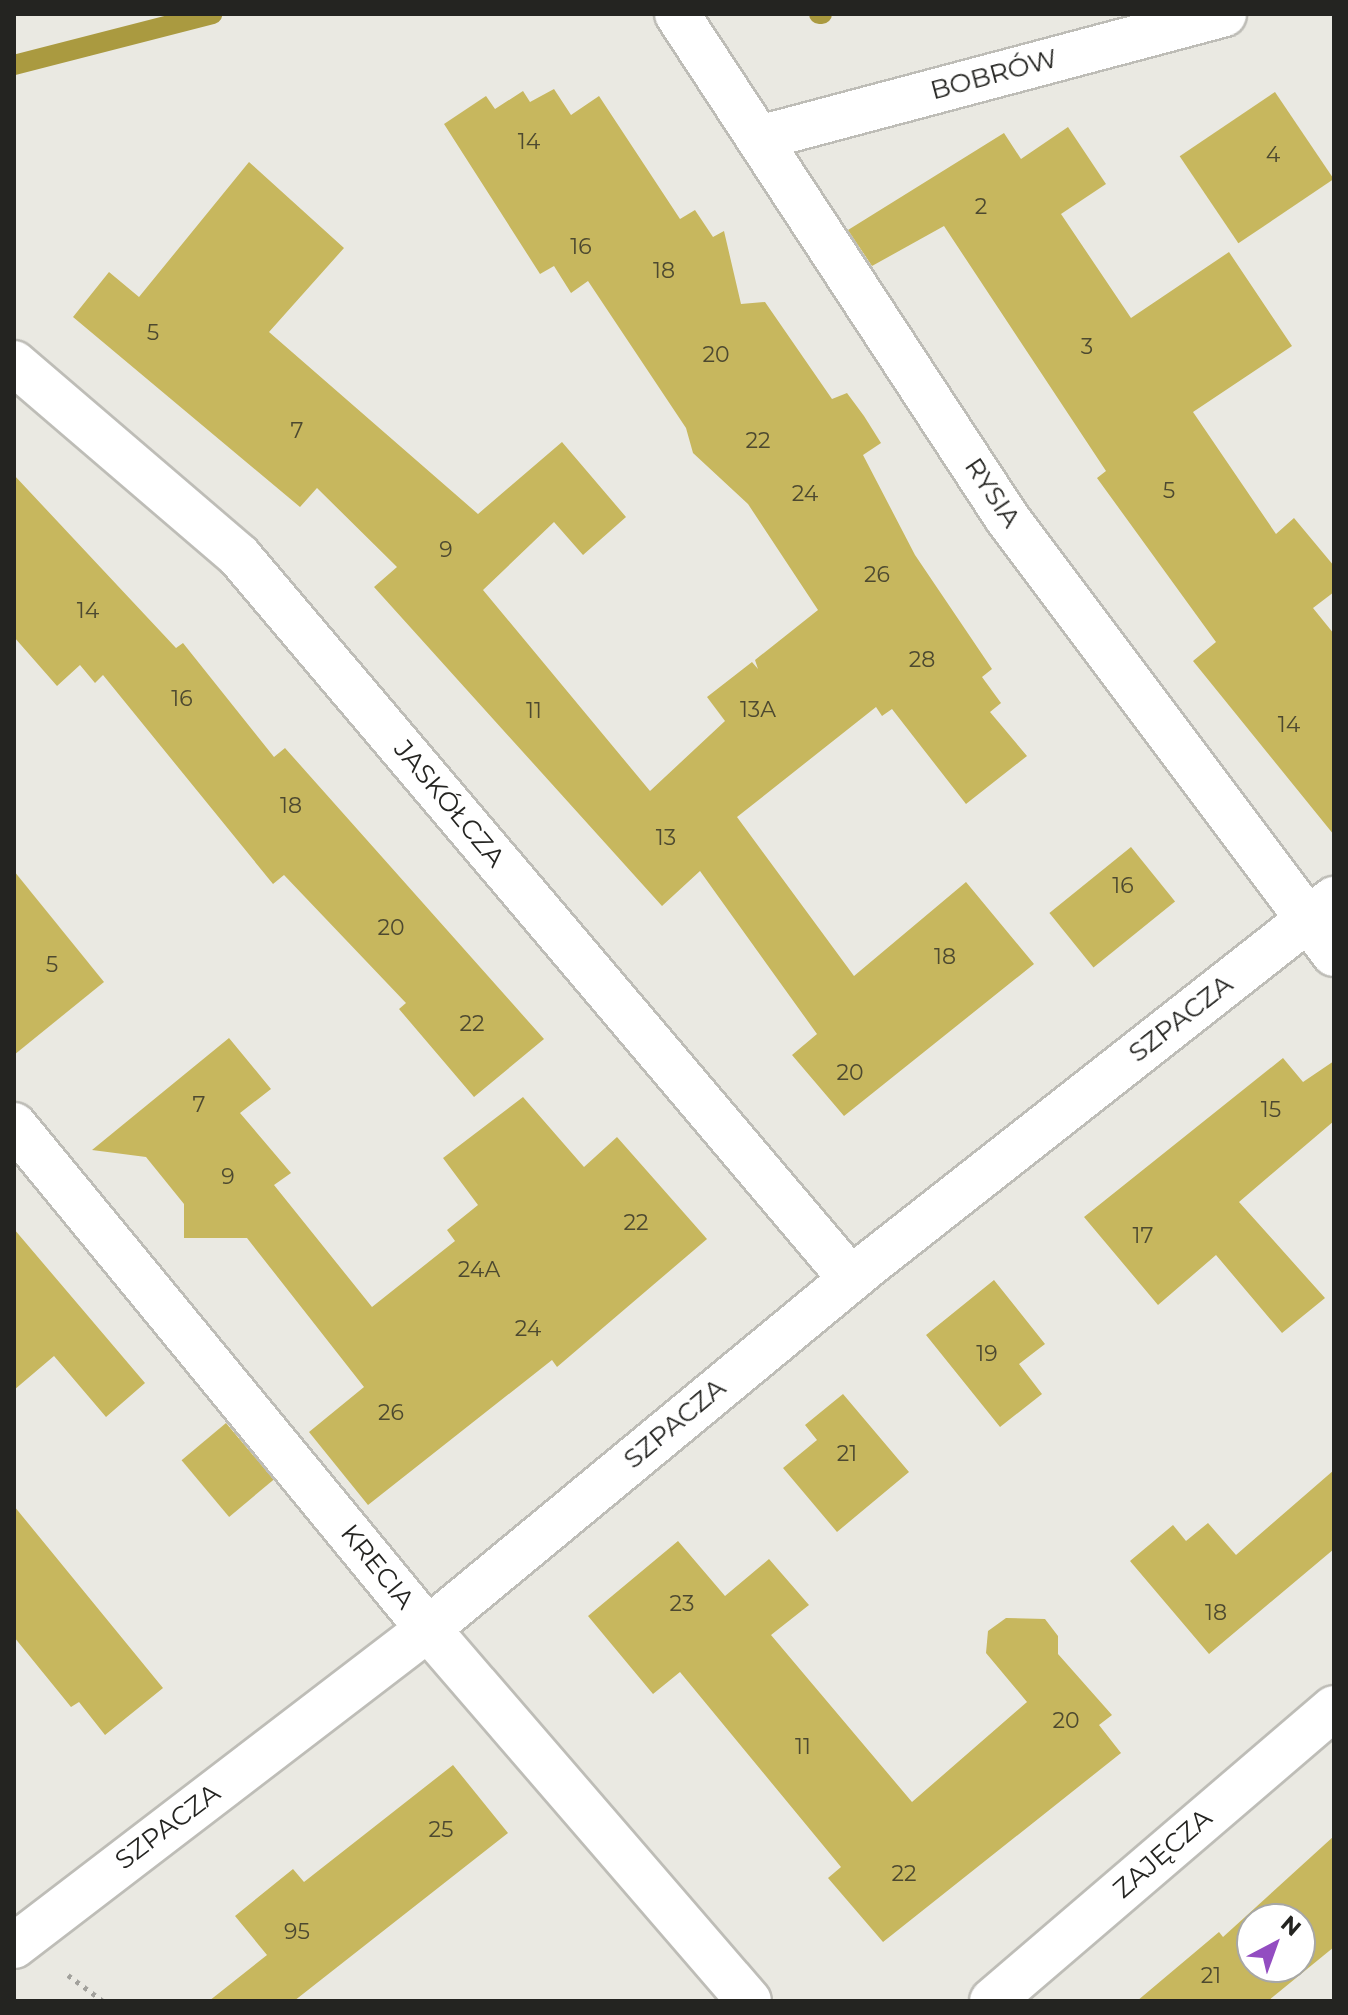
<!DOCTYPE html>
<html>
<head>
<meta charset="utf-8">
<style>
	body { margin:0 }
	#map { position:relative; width:1348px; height:2015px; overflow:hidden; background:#eae9e2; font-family:Montserrat,sans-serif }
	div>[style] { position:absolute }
	.stream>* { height:20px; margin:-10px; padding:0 10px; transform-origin:10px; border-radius:10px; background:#aa9a40 }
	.building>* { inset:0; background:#c7b75e; transform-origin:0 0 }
	.path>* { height:5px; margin-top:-2.5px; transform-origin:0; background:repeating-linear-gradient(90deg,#a2a19c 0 4px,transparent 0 10px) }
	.roads { filter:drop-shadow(2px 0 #bebdb7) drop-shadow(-2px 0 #bebdb7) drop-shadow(0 2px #bebdb7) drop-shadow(0 -2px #bebdb7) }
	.street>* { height:44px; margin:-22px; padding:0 22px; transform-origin:22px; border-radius:22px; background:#fff }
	span { translate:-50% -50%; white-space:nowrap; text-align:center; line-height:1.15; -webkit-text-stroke:6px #fff; paint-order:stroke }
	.number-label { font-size:22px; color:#4d4930 }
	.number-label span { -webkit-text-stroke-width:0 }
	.street-label { font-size:26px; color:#242421 }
	.frame { position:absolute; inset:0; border:16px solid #242421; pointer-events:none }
	.north { position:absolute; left:1236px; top:1903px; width:80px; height:80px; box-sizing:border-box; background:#fff; border:2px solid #a7a7a6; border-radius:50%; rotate:41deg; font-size:22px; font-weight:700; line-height:32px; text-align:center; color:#242421 }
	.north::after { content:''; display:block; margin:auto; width:28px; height:36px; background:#934dc1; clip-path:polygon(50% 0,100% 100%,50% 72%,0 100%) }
</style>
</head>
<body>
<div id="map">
	<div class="stream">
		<div style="left:819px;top:14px;width:3px"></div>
		<div style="left:14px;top:65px;width:205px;rotate:-14.4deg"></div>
	</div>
	<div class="building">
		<div style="clip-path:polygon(554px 89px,571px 115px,599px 96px,680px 219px,695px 210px,713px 237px,724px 231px,741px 304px,765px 302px,832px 399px,847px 393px,864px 416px,881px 443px,863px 455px,915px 555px,992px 669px,982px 677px,1001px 703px,990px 712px,1027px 756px,966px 804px,892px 709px,882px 716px,876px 707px,737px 817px,854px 976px,966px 882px,1034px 964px,844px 1116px,792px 1055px,817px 1034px,700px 871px,662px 906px,374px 587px,397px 567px,317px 488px,300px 507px,73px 317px,109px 272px,139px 297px,249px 162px,344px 248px,269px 332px,478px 514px,562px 442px,626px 517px,583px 555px,554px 522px,483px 590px,650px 791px,725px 721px,707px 697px,752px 662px,758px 669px,755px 660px,818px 610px,748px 504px,693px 453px,686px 428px,588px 281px,571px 293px,554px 266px,540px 274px,444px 124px,486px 96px,495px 109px,523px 91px,530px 102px)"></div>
		<div style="left:1275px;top:92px;width:105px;height:115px;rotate:56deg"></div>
		<div style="clip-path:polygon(1068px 127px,1106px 184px,1061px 214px,1131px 318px,1229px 252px,1292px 346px,1193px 412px,1276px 534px,1294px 518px,1334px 566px,1334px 592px,1313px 608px,1334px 634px,1334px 835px,1193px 661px,1216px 642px,1097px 478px,1106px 471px,944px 226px,872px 266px,848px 230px,1004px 133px,1021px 159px)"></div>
		<div style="clip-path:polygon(14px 475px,176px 648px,183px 643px,274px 757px,285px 748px,544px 1039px,474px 1097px,399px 1009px,406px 1003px,284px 875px,273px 884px,103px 675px,95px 683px,80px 665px,57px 686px,14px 637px)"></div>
		<div style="left:1131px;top:847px;width:70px;height:105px;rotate:51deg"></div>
		<div style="clip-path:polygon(14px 871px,104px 982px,14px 1055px)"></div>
		<div style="clip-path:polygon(229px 1038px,271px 1089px,240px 1113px,291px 1173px,274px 1185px,372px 1307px,455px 1241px,447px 1230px,478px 1205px,443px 1158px,523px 1097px,584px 1167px,617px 1137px,707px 1239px,557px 1367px,552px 1360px,368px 1505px,309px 1432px,364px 1387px,247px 1238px,184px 1238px,184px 1204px,146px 1157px,92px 1150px)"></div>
		<div style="clip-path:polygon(1283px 1058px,1303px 1082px,1334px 1061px,1334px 1121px,1239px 1202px,1325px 1298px,1282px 1333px,1216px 1255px,1158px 1305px,1084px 1217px)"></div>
		<div style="clip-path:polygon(14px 1229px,145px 1383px,106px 1417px,54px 1356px,14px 1390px)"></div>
		<div style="clip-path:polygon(994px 1280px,1045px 1344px,1019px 1364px,1042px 1394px,1000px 1427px,926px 1335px)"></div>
		<div style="clip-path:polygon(843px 1394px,909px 1472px,837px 1532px,783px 1468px,817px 1440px,805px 1425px)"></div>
		<div style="left:226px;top:1423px;width:74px;height:58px;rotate:50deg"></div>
		<div style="clip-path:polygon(1334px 1470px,1334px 1549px,1209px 1654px,1130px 1561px,1173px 1525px,1186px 1541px,1208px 1523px,1236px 1555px)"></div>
		<div style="clip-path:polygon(14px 1506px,163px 1688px,105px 1735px,79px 1702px,71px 1707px,14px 1637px)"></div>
		<div style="clip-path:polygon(678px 1541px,725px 1596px,769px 1559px,809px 1605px,771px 1635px,912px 1802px,1027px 1702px,986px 1653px,988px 1631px,1006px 1618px,1045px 1619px,1058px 1636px,1058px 1654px,1112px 1715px,1099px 1725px,1121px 1753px,883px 1942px,828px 1878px,841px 1867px,680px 1672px,653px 1694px,588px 1616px)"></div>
		<div style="clip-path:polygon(453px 1765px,508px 1833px,294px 2001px,209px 2001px,267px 1955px,235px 1916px,293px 1869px,304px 1882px)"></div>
		<div style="clip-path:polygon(evenodd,1334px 1836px,1334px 1947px,1268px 2001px,1137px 2001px,1219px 1932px,1223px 1937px,1334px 1836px,1252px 1919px,1300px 1919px,1300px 1967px,1252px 1967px,1252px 1919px)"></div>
	</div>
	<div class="path">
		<div style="left:68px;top:1975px;width:44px;rotate:36.6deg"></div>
	</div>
	<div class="roads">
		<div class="street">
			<div style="left:677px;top:14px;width:602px;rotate:56.78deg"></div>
			<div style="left:1007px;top:518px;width:545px;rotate:53.13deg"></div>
			<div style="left:763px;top:137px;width:477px;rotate:-14.9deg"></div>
			<div style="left:14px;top:363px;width:296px;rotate:40.6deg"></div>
			<div style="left:239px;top:556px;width:947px;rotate:49.75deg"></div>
			<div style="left:14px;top:1125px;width:652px;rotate:50.6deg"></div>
			<div style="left:428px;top:1629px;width:491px;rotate:49.2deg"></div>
			<div style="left:14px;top:1946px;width:521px;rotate:-37.44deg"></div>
			<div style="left:428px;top:1629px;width:576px;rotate:-39.58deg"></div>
			<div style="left:872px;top:1262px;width:588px;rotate:-38.16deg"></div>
			<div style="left:992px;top:2001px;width:450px;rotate:-40.6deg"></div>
		</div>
	</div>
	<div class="number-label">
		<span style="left:529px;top:142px">14</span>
		<span style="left:1273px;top:155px">4</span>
		<span style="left:981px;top:207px">2</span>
		<span style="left:581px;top:247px">16</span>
		<span style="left:664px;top:271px">18</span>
		<span style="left:153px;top:333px">5</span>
		<span style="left:1087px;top:347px">3</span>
		<span style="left:716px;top:355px">20</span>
		<span style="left:297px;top:431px">7</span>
		<span style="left:758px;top:441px">22</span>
		<span style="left:1169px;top:491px">5</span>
		<span style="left:805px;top:494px">24</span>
		<span style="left:446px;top:550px">9</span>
		<span style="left:877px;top:575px">26</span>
		<span style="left:88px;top:611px">14</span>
		<span style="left:922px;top:660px">28</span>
		<span style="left:182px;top:699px">16</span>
		<span style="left:758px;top:710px">13A</span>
		<span style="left:534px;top:711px">11</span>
		<span style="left:1289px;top:725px">14</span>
		<span style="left:291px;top:806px">18</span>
		<span style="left:666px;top:838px">13</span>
		<span style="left:1123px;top:886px">16</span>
		<span style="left:391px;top:928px">20</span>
		<span style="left:945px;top:957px">18</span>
		<span style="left:52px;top:965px">5</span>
		<span style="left:472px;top:1024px">22</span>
		<span style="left:850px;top:1073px">20</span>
		<span style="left:199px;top:1105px">7</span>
		<span style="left:1271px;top:1110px">15</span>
		<span style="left:228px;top:1177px">9</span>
		<span style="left:636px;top:1223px">22</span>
		<span style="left:1143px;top:1236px">17</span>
		<span style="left:479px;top:1270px">24A</span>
		<span style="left:528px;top:1329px">24</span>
		<span style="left:987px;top:1354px">19</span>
		<span style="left:391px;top:1413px">26</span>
		<span style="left:847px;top:1454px">21</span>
		<span style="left:682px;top:1604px">23</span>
		<span style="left:1216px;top:1613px">18</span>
		<span style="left:1066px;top:1721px">20</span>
		<span style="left:803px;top:1747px">11</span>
		<span style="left:441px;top:1830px">25</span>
		<span style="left:904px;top:1874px">22</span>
		<span style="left:297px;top:1932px">95</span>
		<span style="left:1211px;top:1976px">21</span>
	</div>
	<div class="street-label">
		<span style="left:994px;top:75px;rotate:-15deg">BOBRÓW</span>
		<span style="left:992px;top:493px;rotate:56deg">RYSIA</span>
		<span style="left:449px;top:804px;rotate:50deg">JASKÓŁCZA</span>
		<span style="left:1181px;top:1019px;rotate:-38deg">SZPACZA</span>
		<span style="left:675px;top:1424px;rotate:-40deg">SZPACZA</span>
		<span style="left:377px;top:1567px;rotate:51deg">KRECIA</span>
		<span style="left:168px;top:1827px;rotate:-37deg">SZPACZA</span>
		<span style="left:1163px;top:1854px;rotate:-41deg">ZAJĘCZA</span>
	</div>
	<div class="frame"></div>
	<div class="north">N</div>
</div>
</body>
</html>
